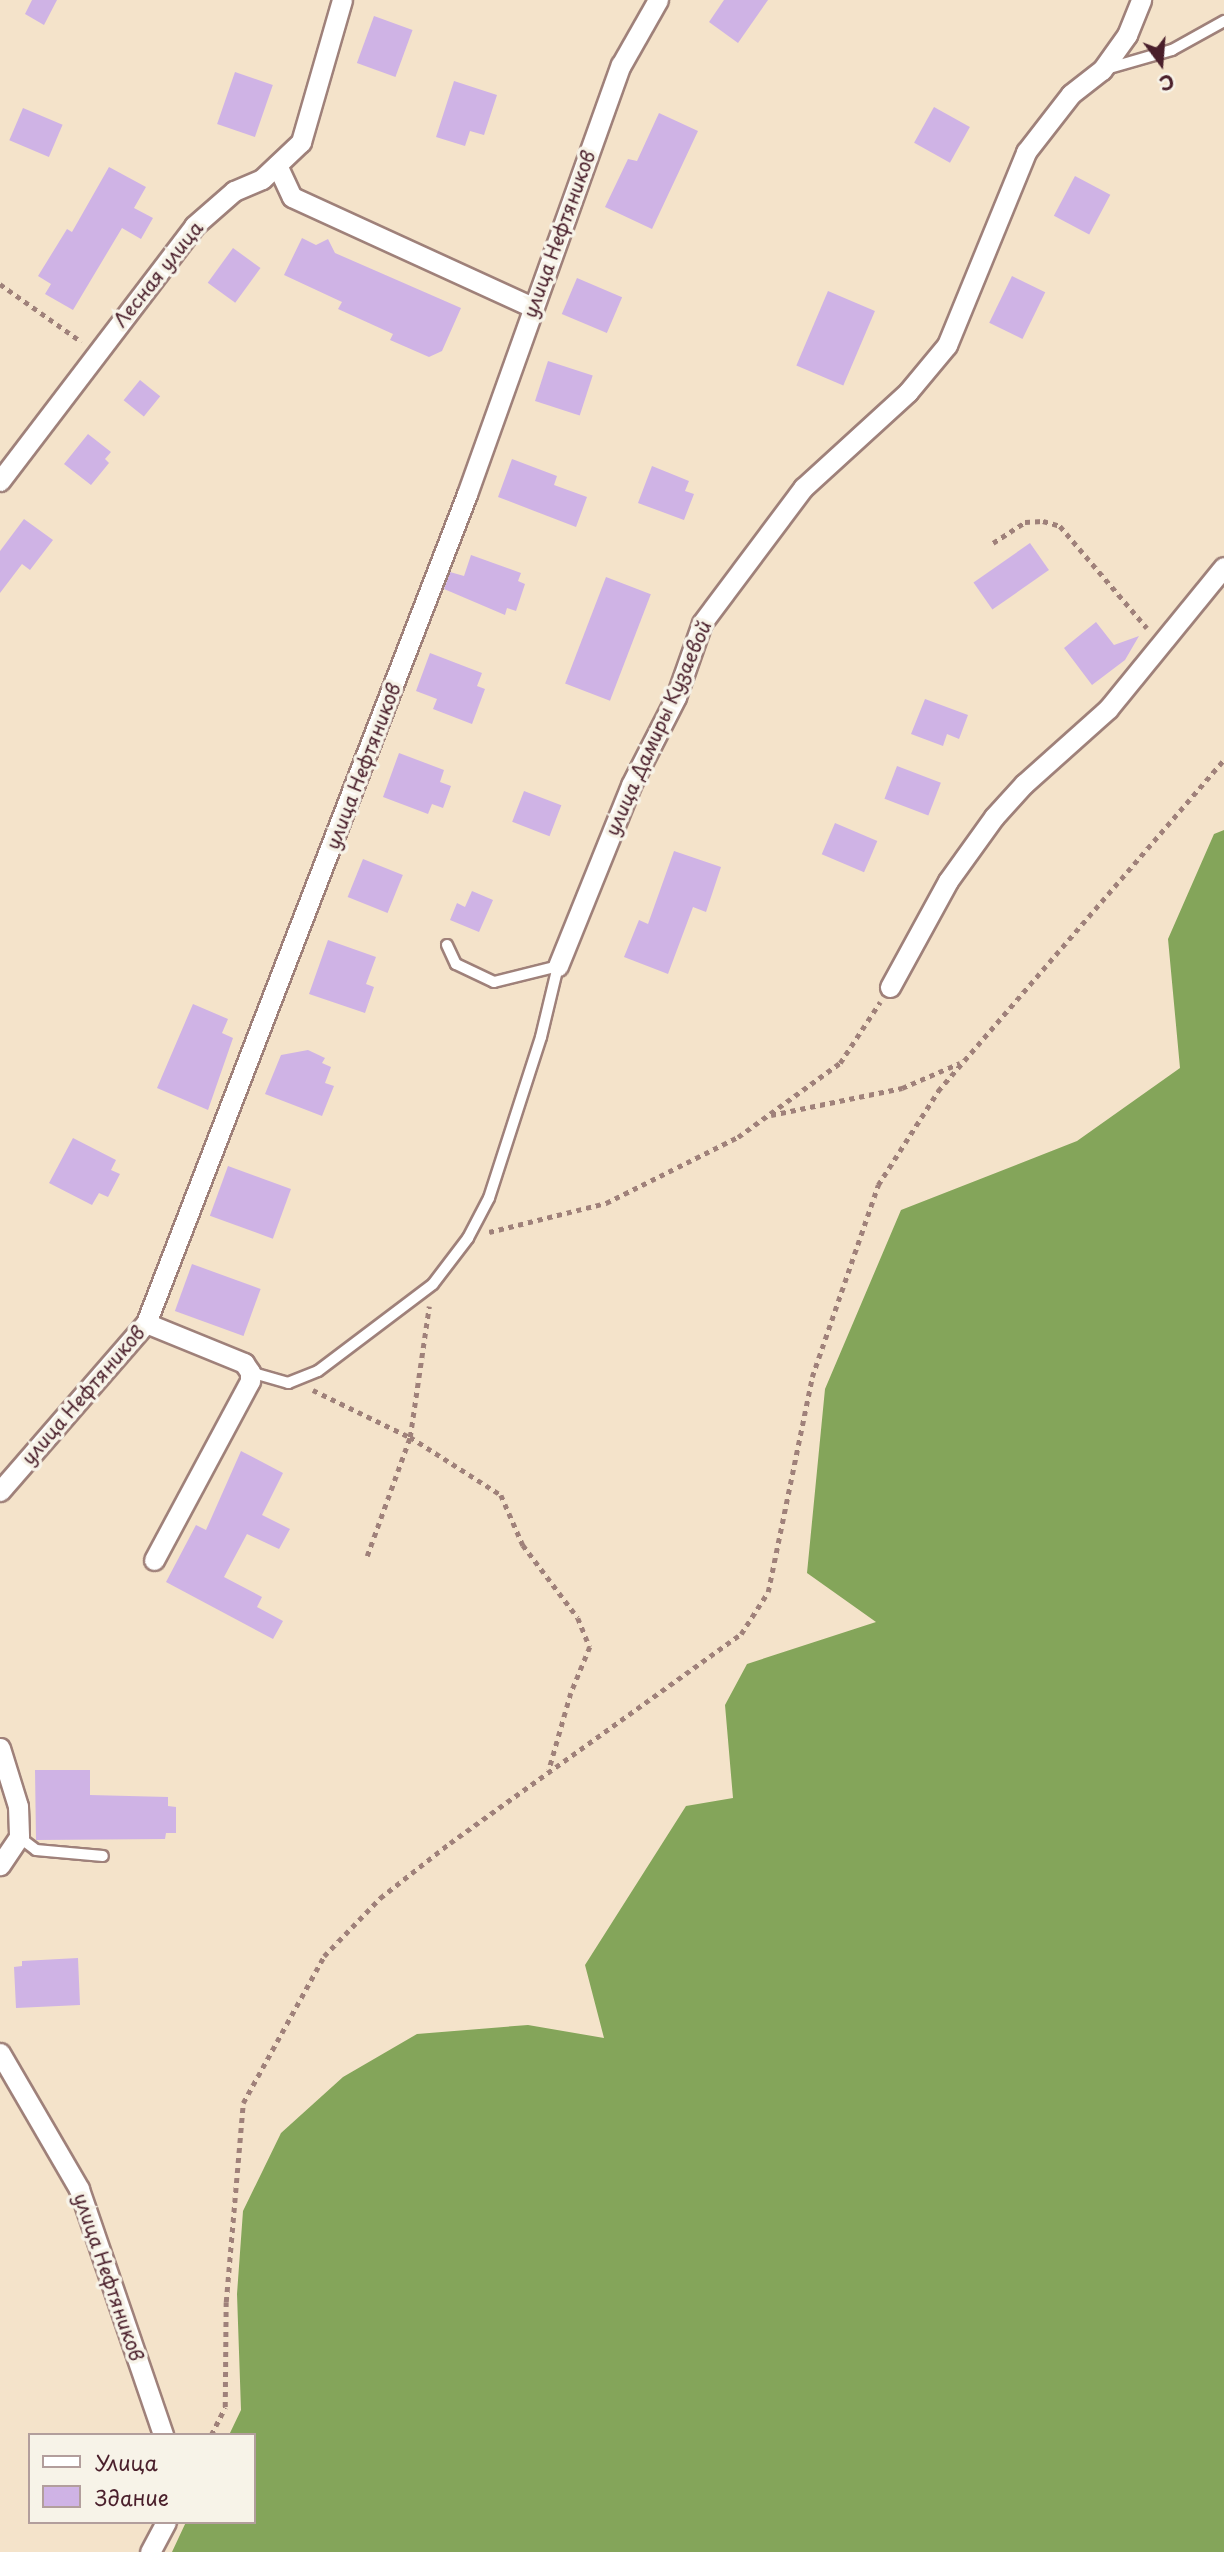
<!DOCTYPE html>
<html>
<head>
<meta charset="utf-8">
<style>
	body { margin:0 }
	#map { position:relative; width:1224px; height:2552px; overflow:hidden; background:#f4e3ca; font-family:"Playpen Sans",sans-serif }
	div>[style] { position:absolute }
	.forest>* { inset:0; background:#84a55a }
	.building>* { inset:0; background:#cfb3e5; transform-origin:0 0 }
	.path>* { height:4.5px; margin-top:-2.25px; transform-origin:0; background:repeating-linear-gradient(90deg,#9f817a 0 5px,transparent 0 10px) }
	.roads { filter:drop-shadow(2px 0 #9f817a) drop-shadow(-2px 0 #9f817a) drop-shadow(0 2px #9f817a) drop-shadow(0 -2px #9f817a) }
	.service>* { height:10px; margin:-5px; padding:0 5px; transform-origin:5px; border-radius:5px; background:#fff }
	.minor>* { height:19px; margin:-9.5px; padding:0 9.5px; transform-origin:9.5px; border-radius:9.5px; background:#fff }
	span { translate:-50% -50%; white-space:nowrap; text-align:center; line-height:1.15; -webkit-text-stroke:7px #f7f3e8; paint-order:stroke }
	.street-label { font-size:19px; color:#4a1f2b }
	.legend { position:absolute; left:28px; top:2433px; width:228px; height:91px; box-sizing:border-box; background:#f7f3e8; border:2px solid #b29e9c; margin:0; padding:9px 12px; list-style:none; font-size:21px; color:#4a1f2b }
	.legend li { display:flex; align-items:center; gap:14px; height:35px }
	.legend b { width:35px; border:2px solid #b29e9c }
	.north { position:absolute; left:1126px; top:28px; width:70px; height:70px; -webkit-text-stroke:5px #f7f3e8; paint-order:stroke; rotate:164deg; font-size:19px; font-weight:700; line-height:28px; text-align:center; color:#4a1f2b }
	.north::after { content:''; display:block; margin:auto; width:24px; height:32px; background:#4a1f2b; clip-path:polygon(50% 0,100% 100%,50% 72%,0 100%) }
</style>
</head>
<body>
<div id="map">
	<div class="forest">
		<div style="clip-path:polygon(1224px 830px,1224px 2552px,172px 2552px,186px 2522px,254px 2522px,254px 2435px,229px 2435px,241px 2410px,237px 2294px,243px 2211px,281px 2133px,343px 2077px,417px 2034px,528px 2025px,604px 2038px,585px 1965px,686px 1806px,733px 1798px,725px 1705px,747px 1664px,876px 1622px,807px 1573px,825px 1389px,901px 1210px,1077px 1141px,1180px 1068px,1168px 939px,1214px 834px)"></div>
	</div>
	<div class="building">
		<div style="clip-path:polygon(32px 0,57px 0,44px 25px,25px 14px)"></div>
		<div style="clip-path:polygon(724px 0,768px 0,738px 43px,709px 22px)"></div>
		<div style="left:374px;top:16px;width:41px;height:50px;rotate:20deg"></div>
		<div style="left:235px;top:72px;width:40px;height:55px;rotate:19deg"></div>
		<div style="clip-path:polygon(454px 81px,497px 95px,484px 135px,470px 131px,465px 146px,436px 137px)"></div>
		<div style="left:934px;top:107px;width:41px;height:41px;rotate:29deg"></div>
		<div style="left:23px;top:108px;width:43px;height:35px;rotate:23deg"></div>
		<div style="clip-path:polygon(659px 113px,698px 131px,652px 229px,605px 207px,628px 159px,637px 161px)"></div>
		<div style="clip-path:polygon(109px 167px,146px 187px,134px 208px,153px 218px,141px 239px,122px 228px,73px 310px,45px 294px,51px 284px,38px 276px,67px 229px,72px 232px)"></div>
		<div style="left:1075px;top:176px;width:40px;height:45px;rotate:28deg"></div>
		<div style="clip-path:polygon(302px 238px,316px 245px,328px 239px,335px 253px,461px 308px,442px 351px,429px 357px,390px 340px,393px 334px,338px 309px,342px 302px,284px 275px)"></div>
		<div style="left:233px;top:248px;width:34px;height:43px;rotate:36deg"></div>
		<div style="left:1012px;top:276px;width:37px;height:52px;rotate:26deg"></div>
		<div style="left:577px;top:278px;width:49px;height:39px;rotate:23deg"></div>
		<div style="left:828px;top:291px;width:51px;height:81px;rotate:23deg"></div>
		<div style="left:548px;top:361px;width:47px;height:42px;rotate:18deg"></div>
		<div style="left:140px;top:380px;width:26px;height:26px;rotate:39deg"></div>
		<div style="clip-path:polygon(88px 434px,111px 452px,105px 459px,109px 463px,91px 485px,64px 464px)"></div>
		<div style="clip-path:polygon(512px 459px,557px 476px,554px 485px,587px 497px,576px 527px,498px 497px)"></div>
		<div style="clip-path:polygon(652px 466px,689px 481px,685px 491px,694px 494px,684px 520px,638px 503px)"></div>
		<div style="clip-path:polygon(24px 519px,53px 540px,30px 570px,22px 564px,0 593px,0 551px)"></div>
		<div style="left:1030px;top:543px;width:33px;height:69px;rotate:55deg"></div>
		<div style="clip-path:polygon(471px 555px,521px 573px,518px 581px,525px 584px,516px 611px,507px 608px,505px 615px,444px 589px,450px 572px,464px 576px)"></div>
		<div style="left:606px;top:577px;width:48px;height:114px;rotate:21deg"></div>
		<div style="clip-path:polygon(1096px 622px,1114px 645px,1139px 636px,1125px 660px,1092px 685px,1064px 648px)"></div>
		<div style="clip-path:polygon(430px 653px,482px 673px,477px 686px,485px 689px,472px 724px,433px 709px,437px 699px,416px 691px)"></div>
		<div style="clip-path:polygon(925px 699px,968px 715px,959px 739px,947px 734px,943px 746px,911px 734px)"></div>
		<div style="clip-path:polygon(399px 753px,444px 770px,440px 782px,451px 786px,443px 808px,432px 804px,428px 814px,383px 797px)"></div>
		<div style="left:897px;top:766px;width:47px;height:35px;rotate:21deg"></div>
		<div style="left:524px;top:791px;width:40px;height:33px;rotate:21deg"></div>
		<div style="left:835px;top:823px;width:46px;height:34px;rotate:23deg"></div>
		<div style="clip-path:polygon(674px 851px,721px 867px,706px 912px,693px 907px,668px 974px,624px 957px,639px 920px,648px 924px)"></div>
		<div style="left:363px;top:859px;width:43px;height:41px;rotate:22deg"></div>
		<div style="clip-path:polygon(472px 891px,493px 900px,479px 932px,450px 920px,457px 903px,465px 907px)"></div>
		<div style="clip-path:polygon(328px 940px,376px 957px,366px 984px,374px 987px,365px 1013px,309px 994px)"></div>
		<div style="clip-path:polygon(193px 1004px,228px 1019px,222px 1033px,233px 1038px,208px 1110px,157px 1088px)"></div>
		<div style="clip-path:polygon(308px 1050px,325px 1058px,322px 1063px,331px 1067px,325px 1083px,334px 1086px,322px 1116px,265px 1094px,281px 1055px)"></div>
		<div style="clip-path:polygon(73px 1138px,116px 1160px,111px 1170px,120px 1174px,108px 1197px,99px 1193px,92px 1205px,49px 1183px)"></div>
		<div style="left:228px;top:1166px;width:67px;height:53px;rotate:20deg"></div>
		<div style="left:192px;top:1264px;width:73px;height:50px;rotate:20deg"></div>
		<div style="clip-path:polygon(241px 1451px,283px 1473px,262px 1515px,290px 1529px,279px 1549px,247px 1534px,224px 1577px,262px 1597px,257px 1607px,283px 1621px,273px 1639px,166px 1582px,196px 1525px,206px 1530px)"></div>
		<div style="clip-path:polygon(35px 1770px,90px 1770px,90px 1795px,168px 1797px,168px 1806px,176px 1807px,176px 1833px,166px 1833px,165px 1839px,36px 1840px)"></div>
		<div style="clip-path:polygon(78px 1958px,80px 2005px,16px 2008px,14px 1967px,22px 1966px,22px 1961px)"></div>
	</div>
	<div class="path">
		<div style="left:0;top:284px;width:100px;rotate:35.3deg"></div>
		<div style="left:993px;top:543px;width:38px;rotate:-33deg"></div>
		<div style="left:1025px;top:522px;width:18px;rotate:-3deg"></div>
		<div style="left:1043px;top:521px;width:18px;rotate:16deg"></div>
		<div style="left:1060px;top:526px;width:134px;rotate:49.5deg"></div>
		<div style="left:771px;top:1115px;width:134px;rotate:-11.6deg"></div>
		<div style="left:902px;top:1088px;width:63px;rotate:-23.3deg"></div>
		<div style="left:489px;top:1232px;width:121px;rotate:-13.9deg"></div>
		<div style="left:606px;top:1203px;width:148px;rotate:-26.6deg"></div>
		<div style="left:738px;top:1137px;width:126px;rotate:-36deg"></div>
		<div style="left:840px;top:1063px;width:73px;rotate:-56.7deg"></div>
		<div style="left:313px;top:1390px;width:108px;rotate:25.9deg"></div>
		<div style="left:410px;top:1437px;width:108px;rotate:32.5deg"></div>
		<div style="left:501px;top:1495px;width:55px;rotate:66.3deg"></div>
		<div style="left:523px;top:1545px;width:91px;rotate:53deg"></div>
		<div style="left:578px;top:1618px;width:31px;rotate:68deg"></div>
		<div style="left:590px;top:1647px;width:50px;rotate:112.4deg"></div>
		<div style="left:571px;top:1693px;width:80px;rotate:105.9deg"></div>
		<div style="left:367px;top:1556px;width:127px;rotate:-70.1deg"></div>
		<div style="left:410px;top:1437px;width:132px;rotate:-81.7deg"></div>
		<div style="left:211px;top:2435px;width:31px;rotate:-63deg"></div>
		<div style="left:225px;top:2407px;width:105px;rotate:-89.5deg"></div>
		<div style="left:226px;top:2302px;width:200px;rotate:-85.1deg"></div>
		<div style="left:243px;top:2103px;width:168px;rotate:-61.1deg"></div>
		<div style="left:324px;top:1956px;width:81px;rotate:-46deg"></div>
		<div style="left:380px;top:1898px;width:89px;rotate:-38.2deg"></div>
		<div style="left:450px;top:1843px;width:358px;rotate:-35.7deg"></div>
		<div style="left:741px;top:1634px;width:50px;rotate:-57.3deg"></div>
		<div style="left:768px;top:1592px;width:219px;rotate:-78.4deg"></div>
		<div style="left:812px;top:1377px;width:203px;rotate:-71deg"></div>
		<div style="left:878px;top:1185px;width:112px;rotate:-57.4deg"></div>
		<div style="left:938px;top:1091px;width:437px;rotate:-49.2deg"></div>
	</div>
	<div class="roads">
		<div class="service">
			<div style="left:1106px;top:69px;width:69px;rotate:-16.1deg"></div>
			<div style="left:1172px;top:50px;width:60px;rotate:-29.1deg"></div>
			<div style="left:447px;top:945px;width:21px;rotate:65deg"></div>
			<div style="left:456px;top:964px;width:42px;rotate:25.3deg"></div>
			<div style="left:494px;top:982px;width:66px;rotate:-14deg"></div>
			<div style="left:250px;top:1372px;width:40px;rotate:16deg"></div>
			<div style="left:288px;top:1383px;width:32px;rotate:-22deg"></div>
			<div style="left:318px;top:1371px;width:144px;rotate:-37.1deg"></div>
			<div style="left:433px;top:1284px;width:58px;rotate:-52.7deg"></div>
			<div style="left:468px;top:1238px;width:45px;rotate:-62.3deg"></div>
			<div style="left:489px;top:1198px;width:169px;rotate:-72.1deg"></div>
			<div style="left:541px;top:1037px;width:73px;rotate:-76.5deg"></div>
			<div style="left:19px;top:1837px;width:21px;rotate:37deg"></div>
			<div style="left:36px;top:1850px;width:67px;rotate:5.1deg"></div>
		</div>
		<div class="minor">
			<div style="left:277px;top:165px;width:35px;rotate:65deg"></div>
			<div style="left:292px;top:197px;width:264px;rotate:24.6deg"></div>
			<div style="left:0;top:481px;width:320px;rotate:-52.7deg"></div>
			<div style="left:194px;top:226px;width:53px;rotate:-41.2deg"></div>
			<div style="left:234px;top:191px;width:30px;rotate:-23deg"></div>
			<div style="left:262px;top:179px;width:54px;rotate:-43.5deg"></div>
			<div style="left:301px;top:142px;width:148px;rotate:-73.9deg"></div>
			<div style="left:558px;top:966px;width:195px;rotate:-68deg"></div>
			<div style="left:631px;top:785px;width:99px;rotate:-62.9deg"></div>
			<div style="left:676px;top:697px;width:78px;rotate:-70.6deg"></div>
			<div style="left:702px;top:623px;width:169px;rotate:-53.2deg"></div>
			<div style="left:803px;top:488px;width:142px;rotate:-42.4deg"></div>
			<div style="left:908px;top:392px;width:61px;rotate:-50.3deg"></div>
			<div style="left:947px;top:345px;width:209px;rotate:-67.7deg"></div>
			<div style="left:1026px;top:152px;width:73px;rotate:-52.2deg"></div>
			<div style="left:1071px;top:94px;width:39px;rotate:-38deg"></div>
			<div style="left:1102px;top:70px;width:43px;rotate:-54.5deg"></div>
			<div style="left:1127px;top:35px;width:38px;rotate:-68deg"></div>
			<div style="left:890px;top:987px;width:121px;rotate:-61.3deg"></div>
			<div style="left:948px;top:881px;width:79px;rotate:-54.3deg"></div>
			<div style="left:994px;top:817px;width:45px;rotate:-47.7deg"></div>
			<div style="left:1024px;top:784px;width:113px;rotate:-41.8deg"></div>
			<div style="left:1108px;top:709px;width:183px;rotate:-50.8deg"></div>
			<div style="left:146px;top:1323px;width:106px;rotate:22.2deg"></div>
			<div style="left:244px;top:1363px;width:11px;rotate:56deg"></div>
			<div style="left:250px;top:1372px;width:9px;rotate:90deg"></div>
			<div style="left:250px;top:1381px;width:203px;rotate:118.2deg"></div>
			<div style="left:0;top:1491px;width:223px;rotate:-49deg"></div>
			<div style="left:146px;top:1323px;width:889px;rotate:-68.83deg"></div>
			<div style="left:467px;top:494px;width:456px;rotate:-70.3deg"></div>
			<div style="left:621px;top:65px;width:75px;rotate:-60.4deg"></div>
			<div style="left:0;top:1748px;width:61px;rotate:72.8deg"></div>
			<div style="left:18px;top:1806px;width:31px;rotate:88deg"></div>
			<div style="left:19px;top:1837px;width:34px;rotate:124deg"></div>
			<div style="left:0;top:2053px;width:157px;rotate:59.8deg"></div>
			<div style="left:79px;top:2189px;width:260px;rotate:71.1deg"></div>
			<div style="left:150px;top:2552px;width:34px;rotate:-62deg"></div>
		</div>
	</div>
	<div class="street-label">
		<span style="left:559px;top:234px;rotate:-70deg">улица Нефтяников</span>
		<span style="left:158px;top:274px;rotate:-51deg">Лесная улица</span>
		<span style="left:658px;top:728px;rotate:-66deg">улица Дамиры Кузаевой</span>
		<span style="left:363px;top:766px;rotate:-69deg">улица Нефтяников</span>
		<span style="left:83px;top:1395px;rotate:-49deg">улица Нефтяников</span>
		<span style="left:109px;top:2277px;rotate:71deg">улица Нефтяников</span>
	</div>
	<ul class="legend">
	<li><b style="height:9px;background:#fff"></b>Улица</li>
	<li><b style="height:19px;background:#cfb3e5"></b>Здание</li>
	</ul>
	<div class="north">С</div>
</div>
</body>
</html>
